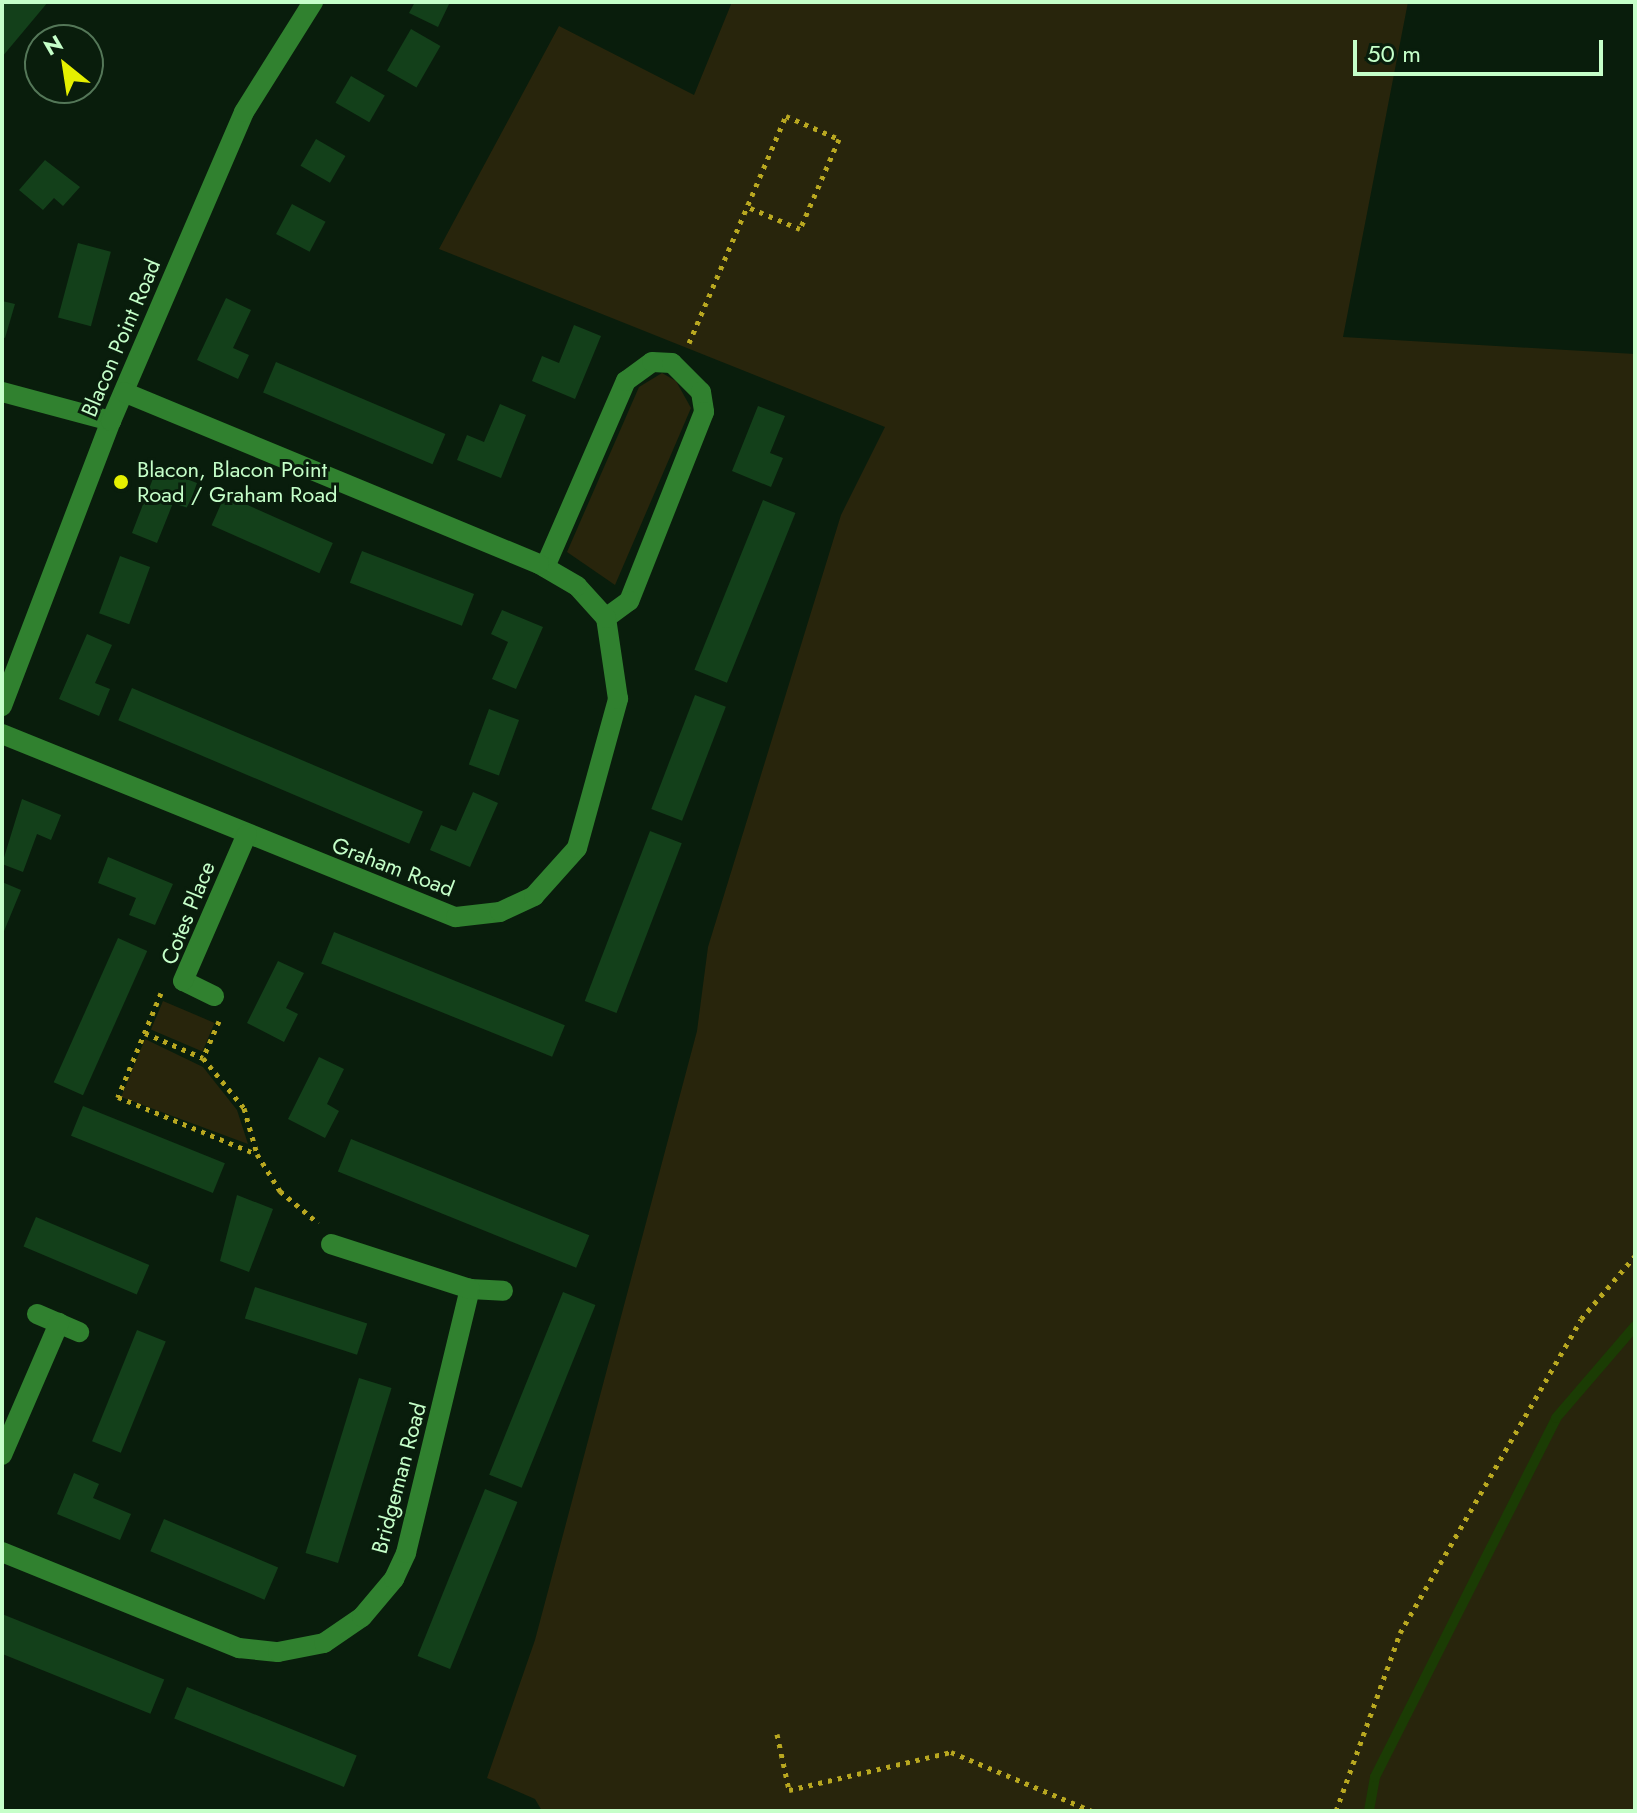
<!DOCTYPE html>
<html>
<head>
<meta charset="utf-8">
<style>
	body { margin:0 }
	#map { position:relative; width:1637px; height:1813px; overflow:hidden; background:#091d0c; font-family:Jost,sans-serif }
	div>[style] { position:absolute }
	.green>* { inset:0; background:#28250c; transform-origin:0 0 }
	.stream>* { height:10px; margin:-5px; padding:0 5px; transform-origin:5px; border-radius:5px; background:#1b3c04 }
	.building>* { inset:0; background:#13401a; transform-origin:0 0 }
	.path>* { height:5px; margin-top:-2.5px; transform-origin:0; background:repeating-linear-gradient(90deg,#b9a820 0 4px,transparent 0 10px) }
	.minor>* { height:20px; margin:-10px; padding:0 10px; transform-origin:10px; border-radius:10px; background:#30812f }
	.dots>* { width:22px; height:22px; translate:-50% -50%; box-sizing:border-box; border:4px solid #091d0c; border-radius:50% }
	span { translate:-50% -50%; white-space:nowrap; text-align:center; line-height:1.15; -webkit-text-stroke:6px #091d0c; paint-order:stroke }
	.street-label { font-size:22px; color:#c5ffc9 }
	.poi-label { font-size:22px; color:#c5ffc9 }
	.left { translate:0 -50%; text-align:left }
	.frame { position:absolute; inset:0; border:4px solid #c5ffc9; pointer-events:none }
	.north { position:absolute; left:24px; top:24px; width:80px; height:80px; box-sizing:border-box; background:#091d0c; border:2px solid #547758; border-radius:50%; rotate:330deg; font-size:22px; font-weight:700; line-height:32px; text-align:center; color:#c5ffc9 }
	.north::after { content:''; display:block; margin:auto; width:28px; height:36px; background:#e5f000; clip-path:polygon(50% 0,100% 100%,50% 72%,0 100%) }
	.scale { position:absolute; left:1353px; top:40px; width:250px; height:36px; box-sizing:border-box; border:4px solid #c5ffc9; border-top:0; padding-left:10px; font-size:24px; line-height:28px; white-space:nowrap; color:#c5ffc9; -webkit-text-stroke:6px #091d0c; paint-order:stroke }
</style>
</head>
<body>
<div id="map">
	<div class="green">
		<div style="clip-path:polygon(732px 2px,1408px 2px,1343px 337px,1635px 354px,1635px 1811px,542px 1811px,535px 1799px,487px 1778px,535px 1640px,697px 1031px,708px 947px,841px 515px,885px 427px,439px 249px,559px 26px,694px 95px)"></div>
		<div style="clip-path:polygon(662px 373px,676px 381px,691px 408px,615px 585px,567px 552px,639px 387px)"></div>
		<div style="left:163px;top:1001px;width:56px;height:31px;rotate:23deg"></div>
		<div style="clip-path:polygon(145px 1039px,203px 1067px,237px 1110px,248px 1144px,121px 1097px)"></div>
	</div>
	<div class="stream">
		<div style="left:1369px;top:1811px;width:35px;rotate:-80deg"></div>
		<div style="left:1375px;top:1777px;width:402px;rotate:-63.2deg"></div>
		<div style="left:1556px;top:1418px;width:121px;rotate:-49.3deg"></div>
	</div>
	<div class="building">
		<div style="clip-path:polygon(2px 2px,48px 2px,2px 57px)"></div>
		<div style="clip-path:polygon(415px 2px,450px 2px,438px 27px,409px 13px)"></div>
		<div style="left:411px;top:29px;width:34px;height:48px;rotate:30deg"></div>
		<div style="left:351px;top:76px;width:39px;height:31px;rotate:30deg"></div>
		<div style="left:316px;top:139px;width:34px;height:31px;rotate:30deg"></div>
		<div style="clip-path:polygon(45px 160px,80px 187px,63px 206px,54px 198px,43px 210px,19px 190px)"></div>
		<div style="left:292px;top:204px;width:38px;height:34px;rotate:28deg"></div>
		<div style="left:78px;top:243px;width:34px;height:77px;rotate:15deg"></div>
		<div style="clip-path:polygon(226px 298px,251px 310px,233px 348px,249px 355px,238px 379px,197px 360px)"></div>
		<div style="clip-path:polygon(2px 301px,15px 304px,5px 338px,2px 337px)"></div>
		<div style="clip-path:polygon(574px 325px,601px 336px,575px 399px,532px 381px,542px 356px,559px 363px)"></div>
		<div style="left:276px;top:362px;width:184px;height:33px;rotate:23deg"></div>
		<div style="clip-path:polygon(500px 404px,526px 415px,501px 478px,457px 460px,467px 435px,484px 442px)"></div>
		<div style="clip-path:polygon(758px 406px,785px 416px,770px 453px,783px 458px,771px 487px,732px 471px)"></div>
		<div style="clip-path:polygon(157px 468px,197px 483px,188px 508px,173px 503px,157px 543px,132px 533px)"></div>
		<div style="left:225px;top:495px;width:118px;height:33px;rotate:24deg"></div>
		<div style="left:763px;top:500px;width:35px;height:183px;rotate:22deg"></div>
		<div style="left:362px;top:551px;width:120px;height:34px;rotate:21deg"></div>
		<div style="left:120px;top:556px;width:32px;height:61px;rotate:20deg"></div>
		<div style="clip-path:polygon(502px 610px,543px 627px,516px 689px,492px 679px,508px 642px,491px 634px)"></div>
		<div style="clip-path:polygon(87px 634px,112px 645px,95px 683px,110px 689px,99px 716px,59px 699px)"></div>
		<div style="left:132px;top:688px;width:316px;height:35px;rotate:23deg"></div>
		<div style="left:695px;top:695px;width:33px;height:122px;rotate:21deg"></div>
		<div style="left:489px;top:709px;width:32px;height:59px;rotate:20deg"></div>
		<div style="clip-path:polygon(473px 792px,498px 803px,470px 867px,430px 850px,441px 825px,456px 831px)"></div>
		<div style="clip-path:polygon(22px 799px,61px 815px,51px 840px,37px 834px,23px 872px,2px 864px)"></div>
		<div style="left:650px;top:831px;width:34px;height:182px;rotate:21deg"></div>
		<div style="clip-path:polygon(108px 857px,173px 884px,155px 925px,129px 915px,136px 898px,98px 883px)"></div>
		<div style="clip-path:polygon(2px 882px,21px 890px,2px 936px)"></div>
		<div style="left:334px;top:932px;width:249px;height:34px;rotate:22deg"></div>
		<div style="left:118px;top:938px;width:32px;height:158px;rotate:24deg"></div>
		<div style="clip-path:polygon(278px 961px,304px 973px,286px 1008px,298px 1014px,284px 1042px,247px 1023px)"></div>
		<div style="clip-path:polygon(319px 1057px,344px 1069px,327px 1104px,339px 1111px,325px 1138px,288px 1119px)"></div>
		<div style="left:83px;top:1106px;width:153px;height:32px;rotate:22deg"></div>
		<div style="left:351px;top:1139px;width:257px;height:35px;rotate:22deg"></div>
		<div style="clip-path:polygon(237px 1195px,273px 1209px,249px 1272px,220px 1261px)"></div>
		<div style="left:36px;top:1217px;width:123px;height:32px;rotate:23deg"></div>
		<div style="left:255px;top:1287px;width:118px;height:33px;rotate:18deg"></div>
		<div style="left:563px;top:1292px;width:35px;height:197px;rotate:22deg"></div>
		<div style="left:137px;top:1330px;width:31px;height:120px;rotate:22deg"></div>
		<div style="left:359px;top:1378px;width:34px;height:183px;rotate:17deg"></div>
		<div style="clip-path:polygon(74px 1473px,99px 1484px,93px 1498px,131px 1514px,120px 1540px,57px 1514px)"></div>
		<div style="left:485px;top:1489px;width:35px;height:180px;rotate:22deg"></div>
		<div style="left:164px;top:1519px;width:124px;height:35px;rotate:23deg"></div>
		<div style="left:2px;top:1614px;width:175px;height:37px;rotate:22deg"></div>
		<div style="left:187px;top:1687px;width:183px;height:34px;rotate:22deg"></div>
	</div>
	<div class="path">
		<div style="left:689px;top:343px;width:247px;rotate:-66.9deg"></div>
		<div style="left:786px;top:116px;width:58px;rotate:23.5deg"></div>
		<div style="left:839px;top:139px;width:98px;rotate:113.4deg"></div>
		<div style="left:800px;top:229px;width:56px;rotate:-157.1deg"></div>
		<div style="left:161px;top:993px;width:113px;rotate:112.5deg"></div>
		<div style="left:118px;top:1097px;width:149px;rotate:22.4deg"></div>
		<div style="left:219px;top:1021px;width:40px;rotate:113.4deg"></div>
		<div style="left:203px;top:1058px;width:65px;rotate:50.6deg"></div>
		<div style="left:244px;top:1108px;width:48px;rotate:74.2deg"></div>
		<div style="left:257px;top:1154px;width:44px;rotate:58.1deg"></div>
		<div style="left:280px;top:1191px;width:50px;rotate:40.1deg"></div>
		<div style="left:145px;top:1033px;width:63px;rotate:23.3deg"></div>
		<div style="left:777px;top:1734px;width:57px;rotate:77.9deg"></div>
		<div style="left:789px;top:1790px;width:166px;rotate:-13.2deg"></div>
		<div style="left:951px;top:1752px;width:153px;rotate:22.7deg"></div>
		<div style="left:1336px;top:1811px;width:189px;rotate:-70.2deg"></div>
		<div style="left:1400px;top:1633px;width:362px;rotate:-60deg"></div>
		<div style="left:1581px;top:1319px;width:83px;rotate:-49.4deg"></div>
	</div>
	<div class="minor">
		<div style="left:2px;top:392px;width:113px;rotate:14.9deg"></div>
		<div style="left:545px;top:567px;width:203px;rotate:-66.5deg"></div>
		<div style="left:626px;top:381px;width:32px;rotate:-36deg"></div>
		<div style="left:652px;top:362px;width:20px;rotate:3deg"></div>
		<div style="left:672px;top:363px;width:41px;rotate:45deg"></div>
		<div style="left:701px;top:392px;width:20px;rotate:81deg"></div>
		<div style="left:704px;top:412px;width:203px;rotate:111.6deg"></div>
		<div style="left:629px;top:601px;width:29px;rotate:144deg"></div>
		<div style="left:2px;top:706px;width:305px;rotate:-69.1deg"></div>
		<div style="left:111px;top:421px;width:336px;rotate:-66.7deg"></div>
		<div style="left:244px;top:112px;width:130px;rotate:-57.9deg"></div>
		<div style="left:2px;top:734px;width:489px;rotate:22deg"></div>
		<div style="left:456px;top:917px;width:44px;rotate:-6.5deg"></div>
		<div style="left:500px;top:912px;width:38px;rotate:-25deg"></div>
		<div style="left:534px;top:896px;width:64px;rotate:-48.1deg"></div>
		<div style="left:577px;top:848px;width:155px;rotate:-74.6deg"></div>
		<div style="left:618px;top:699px;width:82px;rotate:-98.4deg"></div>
		<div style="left:606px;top:618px;width:43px;rotate:-132.2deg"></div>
		<div style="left:577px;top:586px;width:44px;rotate:-149.9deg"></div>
		<div style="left:539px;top:564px;width:449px;rotate:-157.5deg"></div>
		<div style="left:214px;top:996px;width:34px;rotate:-154deg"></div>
		<div style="left:183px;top:981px;width:160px;rotate:-66.5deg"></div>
		<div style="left:470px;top:1289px;width:33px;rotate:3deg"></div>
		<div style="left:37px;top:1314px;width:46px;rotate:23.2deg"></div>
		<div style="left:2px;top:1455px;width:144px;rotate:-66.6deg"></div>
		<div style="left:2px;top:1552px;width:256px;rotate:22.1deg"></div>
		<div style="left:239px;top:1648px;width:39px;rotate:6deg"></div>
		<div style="left:278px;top:1652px;width:47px;rotate:-11.1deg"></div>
		<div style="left:324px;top:1643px;width:46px;rotate:-34.4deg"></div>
		<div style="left:362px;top:1617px;width:50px;rotate:-49.9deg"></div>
		<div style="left:394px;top:1579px;width:29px;rotate:-65deg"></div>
		<div style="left:406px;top:1553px;width:272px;rotate:-76.4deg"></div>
		<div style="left:470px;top:1289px;width:146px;rotate:-162.1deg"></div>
	</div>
	<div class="dots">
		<div style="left:121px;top:482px;background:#e5f000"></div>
	</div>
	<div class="street-label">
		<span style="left:121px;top:338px;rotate:-67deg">Blacon Point Road</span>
		<span style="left:393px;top:867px;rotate:21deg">Graham Road</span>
		<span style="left:188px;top:913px;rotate:-68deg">Cotes Place</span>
		<span style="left:399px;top:1478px;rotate:-75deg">Bridgeman Road</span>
	</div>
	<div class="poi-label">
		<span class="left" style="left:137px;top:482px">Blacon, Blacon Point<br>Road / Graham Road</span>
	</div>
	<div class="frame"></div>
	<div class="north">N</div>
	<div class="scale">50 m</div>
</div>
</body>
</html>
